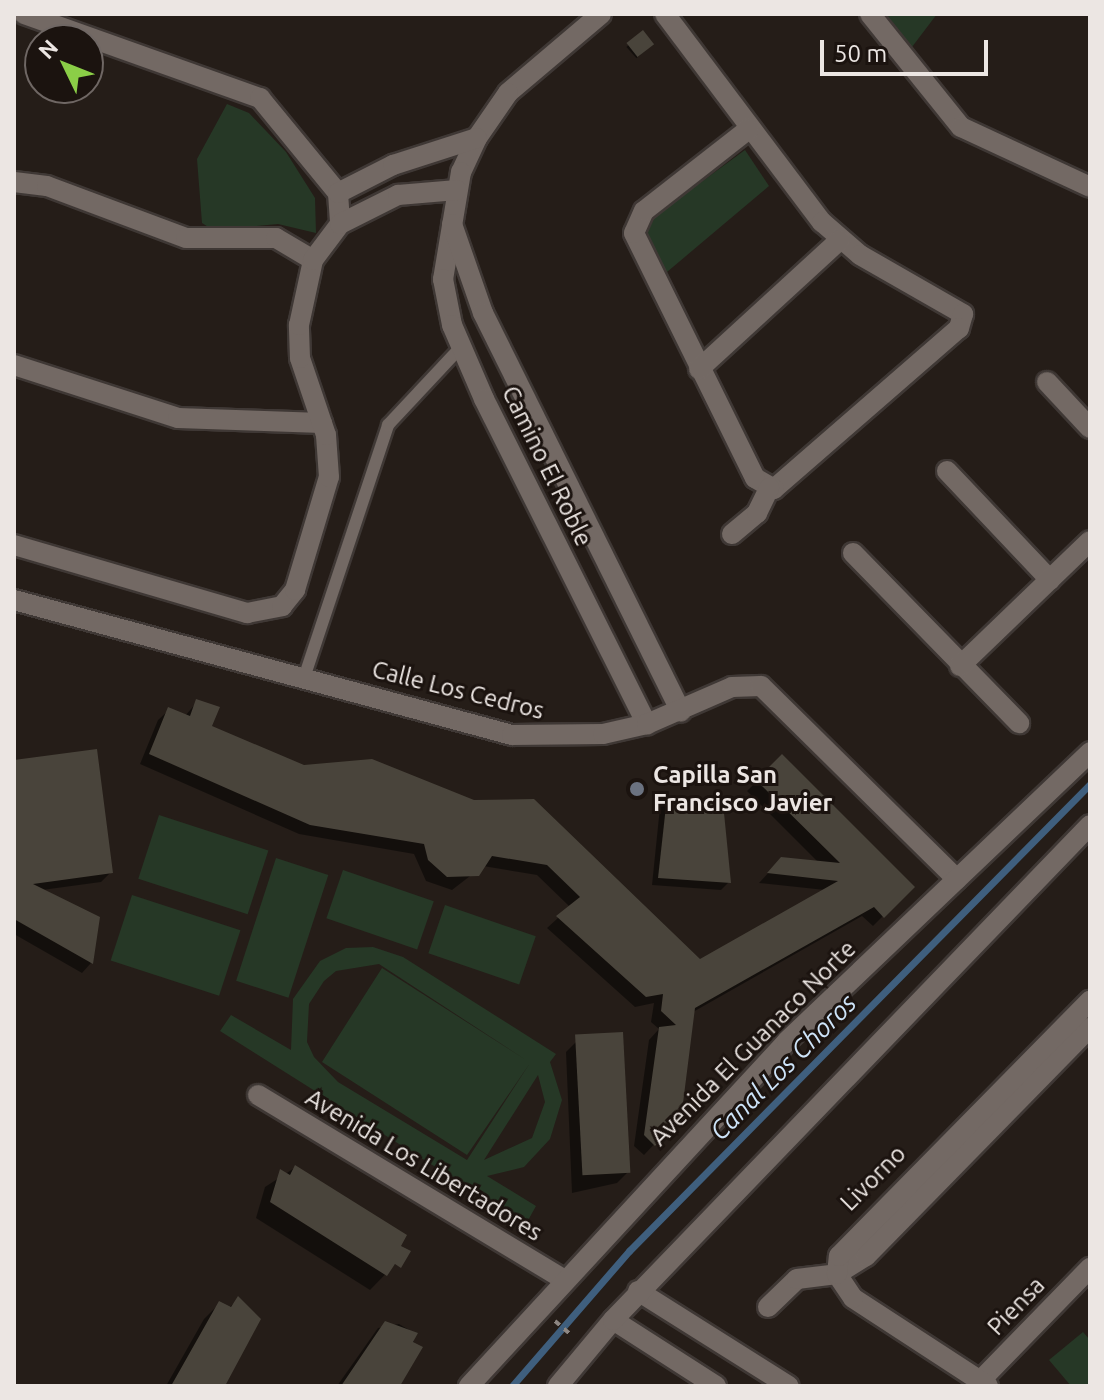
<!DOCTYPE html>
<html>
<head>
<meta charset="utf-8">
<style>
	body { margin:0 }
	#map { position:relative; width:1104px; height:1400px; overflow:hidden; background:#251d18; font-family:Ubuntu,sans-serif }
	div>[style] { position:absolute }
	.green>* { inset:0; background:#263826; transform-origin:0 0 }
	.shadow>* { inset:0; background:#0007; transform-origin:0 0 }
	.stream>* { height:7px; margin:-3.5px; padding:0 3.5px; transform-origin:3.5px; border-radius:3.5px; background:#3f5f7e }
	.building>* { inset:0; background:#49443b; transform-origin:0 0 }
	.path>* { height:4px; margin-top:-2px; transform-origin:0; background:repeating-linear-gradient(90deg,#8e8783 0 6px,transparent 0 12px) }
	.roads { filter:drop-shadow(2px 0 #3f3835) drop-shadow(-2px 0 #3f3835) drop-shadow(0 2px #3f3835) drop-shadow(0 -2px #3f3835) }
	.service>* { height:12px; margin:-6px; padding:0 6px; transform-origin:6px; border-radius:6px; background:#736964 }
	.minor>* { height:20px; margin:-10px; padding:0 10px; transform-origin:10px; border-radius:10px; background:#736964 }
	.tertiary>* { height:20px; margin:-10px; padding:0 10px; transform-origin:10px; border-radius:10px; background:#736964 }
	.dots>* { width:22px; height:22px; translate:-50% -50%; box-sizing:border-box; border:4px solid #1b130f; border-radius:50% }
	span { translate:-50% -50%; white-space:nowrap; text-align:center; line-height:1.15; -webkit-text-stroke:6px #1b130f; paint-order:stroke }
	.street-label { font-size:24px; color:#ece6e3 }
	.poi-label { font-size:24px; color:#ece6e3; font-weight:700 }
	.left { translate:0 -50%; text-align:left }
	.water-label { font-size:26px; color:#cee4f9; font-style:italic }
	.frame { position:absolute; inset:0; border:16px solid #ece6e3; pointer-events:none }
	.north { position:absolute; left:24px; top:24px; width:80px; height:80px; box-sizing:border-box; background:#1b130f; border:2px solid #6f6764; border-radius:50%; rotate:313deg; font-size:22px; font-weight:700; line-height:32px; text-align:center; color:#ece6e3 }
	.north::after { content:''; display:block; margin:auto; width:28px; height:36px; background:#8bce47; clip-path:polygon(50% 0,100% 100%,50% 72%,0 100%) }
	.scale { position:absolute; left:820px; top:40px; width:168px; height:36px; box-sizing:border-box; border:4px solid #ece6e3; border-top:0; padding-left:10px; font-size:24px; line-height:28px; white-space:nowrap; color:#ece6e3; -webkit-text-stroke:6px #1b130f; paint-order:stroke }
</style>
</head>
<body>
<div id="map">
	<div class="green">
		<div style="clip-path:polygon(886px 14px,937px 14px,912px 47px)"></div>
		<div style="clip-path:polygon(227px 104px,249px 113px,286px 152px,315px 198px,316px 233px,278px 224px,213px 230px,202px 223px,197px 159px)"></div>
		<div style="clip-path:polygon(745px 150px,769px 186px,667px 272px,644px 238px,656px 215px)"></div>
		<div style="left:159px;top:815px;width:115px;height:67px;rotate:18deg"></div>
		<div style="left:276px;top:858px;width:55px;height:129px;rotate:18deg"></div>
		<div style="left:343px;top:870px;width:96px;height:51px;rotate:19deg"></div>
		<div style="left:132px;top:895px;width:114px;height:69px;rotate:18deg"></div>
		<div style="left:445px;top:905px;width:96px;height:51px;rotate:19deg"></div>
		<div style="clip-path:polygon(evenodd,346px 948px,373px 947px,403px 957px,556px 1054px,550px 1062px,562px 1100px,550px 1139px,524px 1167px,487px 1176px,536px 1206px,526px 1224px,220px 1031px,231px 1015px,291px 1050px,293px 999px,320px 961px,346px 948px,379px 964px,526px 1060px,382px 968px,322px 1062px,467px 1155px,530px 1063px,467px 1160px,338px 1082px,314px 1057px,307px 1042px,309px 1004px,324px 981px,336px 971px,379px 964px,346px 948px,538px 1075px,545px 1102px,532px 1138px,484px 1160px,538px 1075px)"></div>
		<div style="clip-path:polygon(1083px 1332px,1090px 1340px,1090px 1386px,1071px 1386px,1049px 1360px)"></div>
	</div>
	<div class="shadow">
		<div style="left:642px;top:33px;width:15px;height:21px;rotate:48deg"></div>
		<div style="clip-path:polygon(197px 702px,210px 727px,304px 767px,474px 802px,700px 961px,825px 890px,759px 883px,771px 870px,819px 863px,747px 791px,782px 757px,912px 887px,873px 926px,862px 916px,693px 1012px,679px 1118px,644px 1155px,634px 1146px,649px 1040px,659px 1029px,651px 1022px,654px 1003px,635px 1007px,547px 928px,570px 907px,537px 875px,483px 866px,452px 890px,426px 881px,414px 854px,299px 834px,140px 764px,158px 720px,169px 710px,185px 716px)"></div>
		<div style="clip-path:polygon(14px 762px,111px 872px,101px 882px,42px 890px,91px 963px,82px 973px,14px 934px)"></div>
		<div style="clip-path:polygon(668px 799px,729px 882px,721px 890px,652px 885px,660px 807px)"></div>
		<div style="clip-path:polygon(577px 1041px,628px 1172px,617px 1183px,572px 1193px,566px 1052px)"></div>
		<div style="clip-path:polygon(296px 1167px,407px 1252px,370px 1290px,256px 1218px,265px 1187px)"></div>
		<div style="clip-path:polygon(238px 1299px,219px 1386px,166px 1386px,204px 1319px,220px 1303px,229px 1308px)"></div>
		<div style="clip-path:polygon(399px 1324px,416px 1334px,399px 1386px,337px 1386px,378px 1328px)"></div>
	</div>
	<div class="stream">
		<div style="left:512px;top:1386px;width:179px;rotate:-49.1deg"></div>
		<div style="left:629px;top:1251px;width:656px;rotate:-45.37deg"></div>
	</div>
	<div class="building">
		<div style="left:643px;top:30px;width:18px;height:21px;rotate:52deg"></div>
		<div style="clip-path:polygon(196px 699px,220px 707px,212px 726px,304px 765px,372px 759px,474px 800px,534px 799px,700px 959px,838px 881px,767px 873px,781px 857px,840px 863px,756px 780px,782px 754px,915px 887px,884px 918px,874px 907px,695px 1008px,681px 1119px,655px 1146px,644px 1135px,659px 1027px,676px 1025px,661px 1011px,663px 994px,646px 997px,556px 916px,580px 897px,547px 865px,492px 856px,479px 876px,447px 877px,428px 860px,424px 844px,310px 825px,149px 754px,168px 707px,190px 716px)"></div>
		<div style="clip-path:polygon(97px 749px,113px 873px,33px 884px,100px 917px,93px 964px,14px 919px,14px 760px)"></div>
		<div style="clip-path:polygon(667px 797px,723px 803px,731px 883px,658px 878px)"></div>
		<div style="left:623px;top:1032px;width:141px;height:48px;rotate:87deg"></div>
		<div style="clip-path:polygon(295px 1165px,407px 1235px,401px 1246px,411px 1251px,401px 1268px,395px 1264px,387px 1276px,270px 1202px,280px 1169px,290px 1175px)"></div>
		<div style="clip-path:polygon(238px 1296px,261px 1319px,225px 1386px,171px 1386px,219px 1301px,231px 1307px)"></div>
		<div style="clip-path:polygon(385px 1321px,418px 1333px,413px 1342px,423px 1347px,400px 1386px,341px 1386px)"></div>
	</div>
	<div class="path">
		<div style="left:555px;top:1321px;width:23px;rotate:41deg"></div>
	</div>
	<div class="roads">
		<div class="service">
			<div style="left:304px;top:678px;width:267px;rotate:-71.6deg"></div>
			<div style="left:388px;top:425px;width:105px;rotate:-46.9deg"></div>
		</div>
		<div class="minor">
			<div style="left:24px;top:14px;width:251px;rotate:19.6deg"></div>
			<div style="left:260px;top:98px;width:123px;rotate:50.6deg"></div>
			<div style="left:338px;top:193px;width:31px;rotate:86deg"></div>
			<div style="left:601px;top:14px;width:122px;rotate:139.7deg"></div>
			<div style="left:508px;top:93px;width:55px;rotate:124.6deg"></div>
			<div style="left:477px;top:138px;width:38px;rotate:115deg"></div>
			<div style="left:461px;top:172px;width:109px;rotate:99.5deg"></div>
			<div style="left:443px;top:279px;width:47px;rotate:78.9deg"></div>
			<div style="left:452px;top:325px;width:81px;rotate:66.6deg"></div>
			<div style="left:484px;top:399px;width:364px;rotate:63.4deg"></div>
			<div style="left:665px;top:14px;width:261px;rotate:53deg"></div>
			<div style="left:822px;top:222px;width:50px;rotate:41deg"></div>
			<div style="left:860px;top:255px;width:119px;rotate:29.8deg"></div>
			<div style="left:963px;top:314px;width:15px;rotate:106deg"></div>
			<div style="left:959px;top:328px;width:245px;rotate:139deg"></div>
			<div style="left:774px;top:489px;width:22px;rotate:-150deg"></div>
			<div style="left:755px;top:478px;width:273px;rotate:-116.3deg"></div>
			<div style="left:634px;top:233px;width:24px;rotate:-66deg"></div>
			<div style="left:644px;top:211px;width:133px;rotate:-38deg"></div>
			<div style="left:870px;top:14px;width:145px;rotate:51.2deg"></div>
			<div style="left:961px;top:127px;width:142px;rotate:24.9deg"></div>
			<div style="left:14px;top:182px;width:33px;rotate:7deg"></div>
			<div style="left:47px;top:186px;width:148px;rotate:20.5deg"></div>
			<div style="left:186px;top:238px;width:90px"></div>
			<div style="left:276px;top:238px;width:43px;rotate:30.7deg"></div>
			<div style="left:338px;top:193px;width:62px;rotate:-27deg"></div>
			<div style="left:393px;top:165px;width:88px;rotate:-17.8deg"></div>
			<div style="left:452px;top:224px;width:94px;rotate:70.8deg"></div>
			<div style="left:483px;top:313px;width:445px;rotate:63.6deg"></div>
			<div style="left:14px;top:365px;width:172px;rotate:17.9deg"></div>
			<div style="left:178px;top:418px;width:144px;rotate:2deg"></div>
			<div style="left:699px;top:369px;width:191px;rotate:-42.5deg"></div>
			<div style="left:1047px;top:382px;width:63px;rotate:46.9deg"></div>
			<div style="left:947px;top:471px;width:150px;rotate:46.6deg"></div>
			<div style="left:732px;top:534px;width:33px;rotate:-40deg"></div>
			<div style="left:757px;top:513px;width:28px;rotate:-64deg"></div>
			<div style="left:14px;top:545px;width:243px;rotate:16.3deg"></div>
			<div style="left:247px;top:613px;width:36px;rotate:-11deg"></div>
			<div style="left:282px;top:606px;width:21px;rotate:-51deg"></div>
			<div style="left:295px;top:590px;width:118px;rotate:-73.3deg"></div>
			<div style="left:329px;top:477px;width:42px;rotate:-94.1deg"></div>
			<div style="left:326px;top:435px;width:81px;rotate:-108.7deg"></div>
			<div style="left:300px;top:358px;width:33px;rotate:-92deg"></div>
			<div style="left:299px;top:325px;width:66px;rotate:-77.8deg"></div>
			<div style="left:313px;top:260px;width:45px;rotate:-53.1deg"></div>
			<div style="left:340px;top:224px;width:65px;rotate:-26.6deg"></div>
			<div style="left:398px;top:195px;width:59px;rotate:-4.8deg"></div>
			<div style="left:853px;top:553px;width:238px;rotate:45.7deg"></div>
			<div style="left:14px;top:600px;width:516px;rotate:15.17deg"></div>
			<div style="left:512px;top:735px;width:91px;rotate:-0.6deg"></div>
			<div style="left:603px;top:734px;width:45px;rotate:-12.8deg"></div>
			<div style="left:647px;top:724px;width:93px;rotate:-23.5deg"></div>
			<div style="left:732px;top:687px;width:29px;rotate:-2deg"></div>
			<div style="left:761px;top:686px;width:275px;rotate:44.6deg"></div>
			<div style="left:960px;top:666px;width:180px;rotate:-43.9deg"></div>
			<div style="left:258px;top:1095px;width:356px;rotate:31.1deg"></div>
			<div style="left:768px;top:1307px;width:40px;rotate:-44deg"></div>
			<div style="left:797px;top:1279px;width:40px;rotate:-7.1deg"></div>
			<div style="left:837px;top:1274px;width:34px;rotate:-32deg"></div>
			<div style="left:866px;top:1256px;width:320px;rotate:-45.6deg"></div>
			<div style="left:980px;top:1381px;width:158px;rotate:-45.8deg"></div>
			<div style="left:469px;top:1386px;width:469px;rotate:-47.3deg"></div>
			<div style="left:787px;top:1041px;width:419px;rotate:-43.6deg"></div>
			<div style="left:558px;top:1386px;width:86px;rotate:-50.2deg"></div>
			<div style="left:988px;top:1386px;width:161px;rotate:-146.9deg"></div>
			<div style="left:853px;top:1298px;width:29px;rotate:-124deg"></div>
			<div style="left:837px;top:1274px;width:18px;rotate:-84deg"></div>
			<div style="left:839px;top:1256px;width:358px;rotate:-45.5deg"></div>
		</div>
		<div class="tertiary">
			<div style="left:638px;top:1291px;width:178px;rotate:32.2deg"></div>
			<div style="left:716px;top:1386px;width:122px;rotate:-147.3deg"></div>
			<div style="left:613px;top:1320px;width:687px;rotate:-46.06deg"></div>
		</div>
	</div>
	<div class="dots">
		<div style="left:637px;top:789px;background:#6b7280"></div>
	</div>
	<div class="street-label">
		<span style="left:547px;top:466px;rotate:64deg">Camino El Roble</span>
		<span style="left:458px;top:690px;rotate:14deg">Calle Los Cedros</span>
		<span style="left:753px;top:1043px;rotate:-45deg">Avenida El Guanaco Norte</span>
		<span style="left:424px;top:1165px;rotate:31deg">Avenida Los Libertadores</span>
		<span style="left:873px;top:1178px;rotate:-45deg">Livorno</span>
		<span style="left:1016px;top:1306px;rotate:-46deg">Piensa</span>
	</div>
	<div class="poi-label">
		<span class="left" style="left:653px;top:789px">Capilla San<br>Francisco Javier</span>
	</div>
	<div class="water-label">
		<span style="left:783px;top:1067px;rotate:-45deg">Canal Los Choros</span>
	</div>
	<div class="frame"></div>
	<div class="north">N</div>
	<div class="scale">50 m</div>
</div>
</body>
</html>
